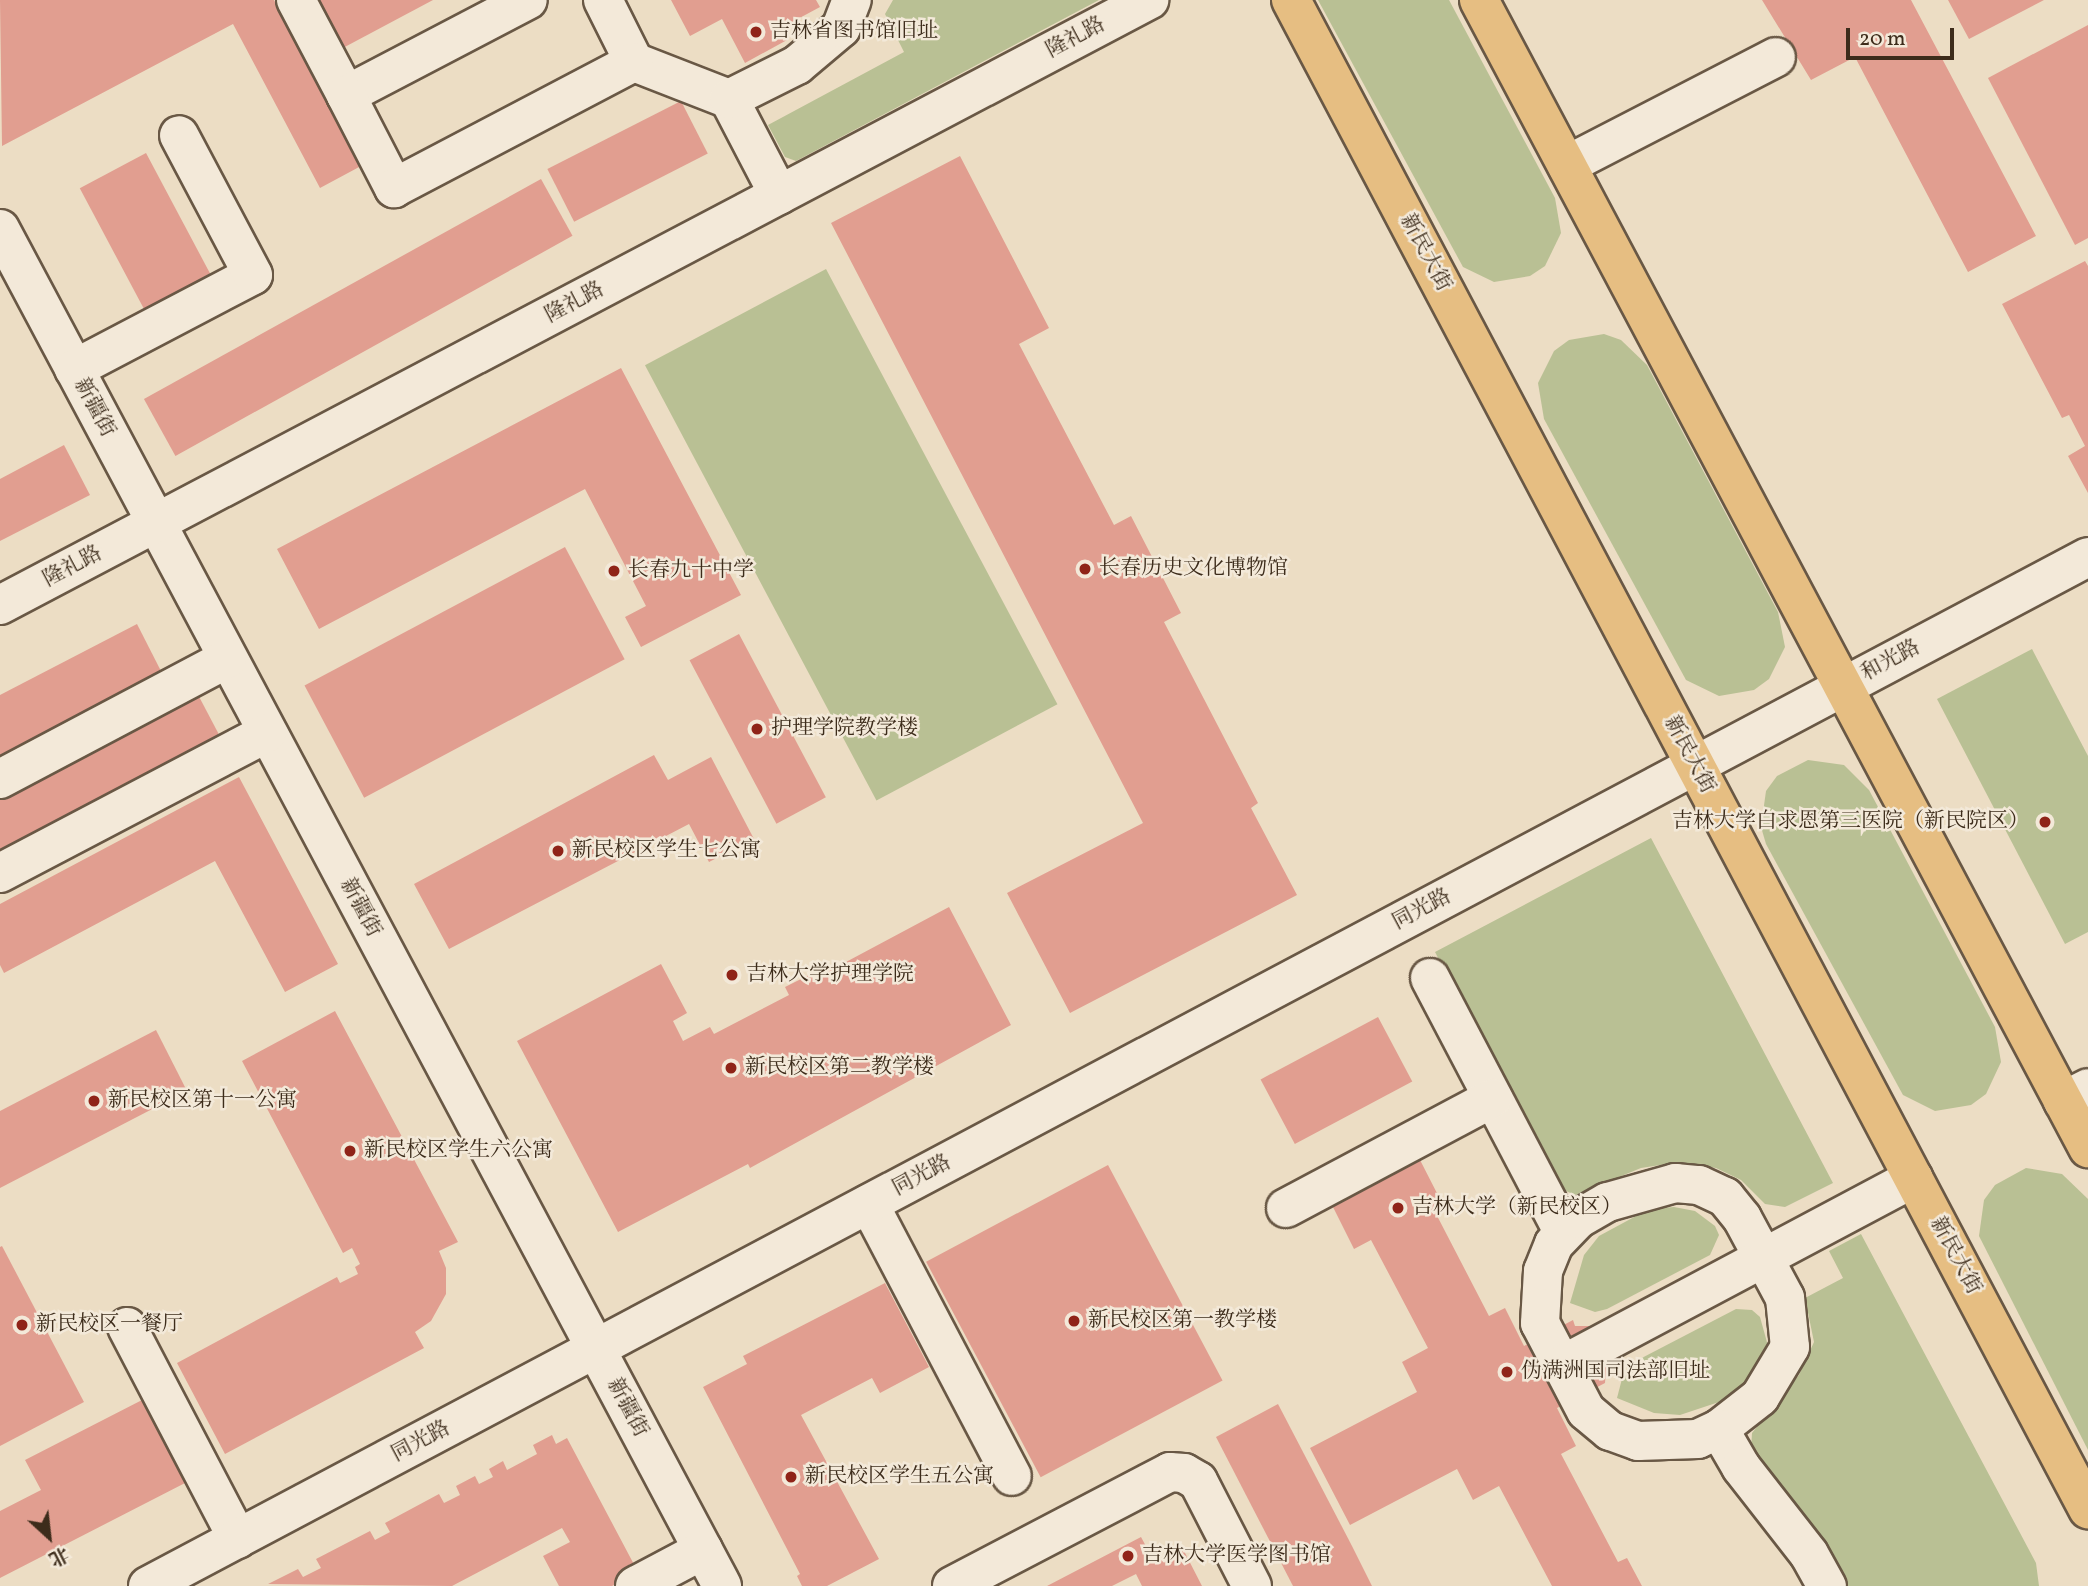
<!DOCTYPE html>
<html>
<head>
<meta charset="utf-8">
<style>
	body { margin:0 }
	#map { position:relative; width:2088px; height:1586px; overflow:hidden; background:#ecddc4; font-family:Vollkorn,"Noto Serif SC",serif }
	div>[style] { position:absolute }
	.green>* { inset:0; background:#b9c094; transform-origin:0 0 }
	.building>* { inset:0; background:#e19e90; transform-origin:0 0 }
	.roads { filter:drop-shadow(2px 0 #695845) drop-shadow(-2px 0 #695845) drop-shadow(0 2px #695845) drop-shadow(0 -2px #695845) }
	.minor>* { height:38px; margin:-19px; padding:0 19px; transform-origin:19px; border-radius:19px; background:#f3e9d9 }
	.major>* { height:38px; margin:-19px; padding:0 19px; transform-origin:19px; border-radius:19px; background:#e6be82 }
	.dots>* { width:19px; height:19px; translate:-50% -50%; box-sizing:border-box; border:4px solid #f3e9d9; border-radius:50% }
	span { translate:-50% -50%; white-space:nowrap; text-align:center; line-height:1.15; -webkit-text-stroke:5px #f3e9d9; paint-order:stroke }
	.poi-label { font-size:21px; color:#3d2c1b }
	.left { translate:0 -50%; text-align:left }
	.right { translate:-100% -50%; text-align:right }
	.street-label { font-size:21px; color:#3d2c1b }
	.north { position:absolute; left:14px; top:1502px; width:70px; height:70px; -webkit-text-stroke:5px #f3e9d9; paint-order:stroke; rotate:153deg; font-size:19px; font-weight:700; line-height:28px; text-align:center; color:#3d2c1b }
	.north::after { content:''; display:block; margin:auto; width:24px; height:32px; background:#3d2c1b; clip-path:polygon(50% 0,100% 100%,50% 72%,0 100%) }
	.scale { position:absolute; left:1846px; top:28px; width:108px; height:32px; box-sizing:border-box; border:4px solid #3d2c1b; border-top:0; padding-left:9px; font-size:21px; line-height:24px; white-space:nowrap; color:#3d2c1b; -webkit-text-stroke:5px #f3e9d9; paint-order:stroke }
</style>
</head>
<body>
<div id="map">
	<div class="green">
		<div style="clip-path:polygon(893px 0,1099px 0,796px 161px,785px 157px,768px 125px,904px 52px,885px 14px)"></div>
		<div style="clip-path:polygon(1318px 0,1449px 0,1555px 198px,1561px 233px,1545px 266px,1530px 276px,1494px 282px,1463px 267px)"></div>
		<div style="left:826px;top:269px;width:493px;height:205px;rotate:62deg"></div>
		<div style="clip-path:polygon(1604px 334px,1621px 340px,1647px 365px,1778px 612px,1785px 647px,1769px 679px,1754px 690px,1719px 696px,1686px 680px,1544px 419px,1538px 383px,1554px 351px,1569px 340px)"></div>
		<div style="clip-path:polygon(2032px 649px,2088px 756px,2088px 932px,2065px 944px,1937px 699px)"></div>
		<div style="clip-path:polygon(1808px 760px,1844px 765px,1869px 790px,1995px 1027px,2001px 1062px,1986px 1094px,1971px 1105px,1935px 1111px,1903px 1095px,1766px 844px,1761px 827px,1766px 791px,1777px 776px)"></div>
		<div style="clip-path:polygon(1651px 838px,1833px 1183px,1785px 1207px,1765px 1204px,1741px 1180px,1716px 1168px,1680px 1162px,1641px 1168px,1575px 1195px,1557px 1187px,1435px 952px)"></div>
		<div style="clip-path:polygon(2026px 1168px,2062px 1174px,2088px 1199px,2088px 1450px,1979px 1236px,1984px 1200px,1995px 1185px)"></div>
		<div style="clip-path:polygon(1674px 1207px,1695px 1211px,1715px 1226px,1719px 1235px,1710px 1255px,1607px 1309px,1595px 1312px,1570px 1303px,1584px 1255px,1599px 1236px,1649px 1209px)"></div>
		<div style="clip-path:polygon(1861px 1234px,2036px 1563px,2039px 1586px,1843px 1586px,1751px 1450px,1752px 1433px,1799px 1375px,1814px 1342px,1805px 1298px,1843px 1278px,1829px 1251px)"></div>
		<div style="clip-path:polygon(1736px 1309px,1752px 1310px,1760px 1317px,1768px 1346px,1747px 1383px,1725px 1400px,1680px 1415px,1654px 1413px,1617px 1398px,1623px 1375px,1634px 1362px)"></div>
	</div>
	<div class="building">
		<div style="clip-path:polygon(0 0,274px 0,361px 166px,320px 188px,233px 24px,2px 146px)"></div>
		<div style="clip-path:polygon(315px 0,433px 0,341px 49px)"></div>
		<div style="clip-path:polygon(671px 0,816px 0,820px 7px,781px 28px,787px 40px,745px 63px,722px 19px,690px 36px)"></div>
		<div style="clip-path:polygon(1762px 0,1911px 0,2036px 236px,1968px 272px,1855px 57px,1811px 80px)"></div>
		<div style="clip-path:polygon(1948px 0,2044px 0,1969px 39px)"></div>
		<div style="clip-path:polygon(2088px 25px,2088px 238px,2075px 245px,1988px 78px)"></div>
		<div style="left:681px;top:101px;width:59px;height:150px;rotate:63deg"></div>
		<div style="left:146px;top:153px;width:147px;height:75px;rotate:62deg"></div>
		<div style="clip-path:polygon(960px 156px,1049px 328px,1019px 344px,1114px 525px,1131px 516px,1181px 613px,1164px 622px,1258px 803px,1251px 808px,1297px 895px,1070px 1013px,1007px 893px,1143px 823px,831px 223px)"></div>
		<div style="left:541px;top:179px;width:65px;height:454px;rotate:61deg"></div>
		<div style="clip-path:polygon(2085px 261px,2088px 266px,2088px 493px,2068px 456px,2085px 446px,2069px 415px,2062px 418px,2002px 304px)"></div>
		<div style="clip-path:polygon(621px 368px,741px 595px,641px 647px,625px 617px,646px 606px,585px 489px,319px 629px,277px 549px)"></div>
		<div style="clip-path:polygon(64px 445px,90px 495px,0 541px,0 479px)"></div>
		<div style="left:565px;top:547px;width:127px;height:295px;rotate:62deg"></div>
		<div style="clip-path:polygon(137px 624px,164px 677px,0 762px,0 695px)"></div>
		<div style="left:739px;top:634px;width:185px;height:56px;rotate:62deg"></div>
		<div style="clip-path:polygon(195px 689px,225px 746px,0 863px,0 791px)"></div>
		<div style="clip-path:polygon(654px 755px,668px 780px,711px 757px,754px 839px,709px 862px,689px 824px,449px 949px,414px 884px)"></div>
		<div style="clip-path:polygon(239px 777px,338px 964px,285px 992px,215px 861px,4px 973px,0 965px,0 904px)"></div>
		<div style="clip-path:polygon(949px 907px,1011px 1025px,750px 1168px,748px 1164px,618px 1232px,517px 1041px,661px 964px,687px 1013px,673px 1021px,683px 1041px,710px 1027px,714px 1034px,789px 995px,785px 987px,813px 973px,816px 978px)"></div>
		<div style="clip-path:polygon(335px 1011px,458px 1242px,439px 1251px,446px 1268px,446px 1294px,431px 1321px,415px 1332px,424px 1348px,225px 1454px,177px 1363px,337px 1277px,340px 1283px,358px 1274px,355px 1267px,360px 1264px,352px 1248px,343px 1253px,242px 1061px)"></div>
		<div style="left:1378px;top:1017px;width:73px;height:133px;rotate:62deg"></div>
		<div style="clip-path:polygon(156px 1030px,187px 1091px,0 1188px,0 1111px)"></div>
		<div style="clip-path:polygon(1419px 1158px,1442px 1203px,1433px 1208px,1489px 1316px,1505px 1308px,1524px 1346px,1573px 1320px,1575px 1326px,1590px 1326px,1611px 1366px,1606px 1369px,1605px 1383px,1557px 1408px,1576px 1446px,1561px 1454px,1618px 1562px,1627px 1558px,1642px 1586px,1552px 1586px,1499px 1486px,1473px 1500px,1457px 1469px,1350px 1525px,1310px 1448px,1417px 1392px,1402px 1362px,1428px 1348px,1371px 1240px,1354px 1249px,1331px 1203px)"></div>
		<div style="left:1108px;top:1165px;width:244px;height:206px;rotate:62deg"></div>
		<div style="clip-path:polygon(2px 1246px,84px 1402px,0 1446px,0 1247px)"></div>
		<div style="clip-path:polygon(885px 1283px,929px 1367px,880px 1393px,872px 1378px,801px 1415px,879px 1559px,827px 1586px,802px 1586px,797px 1576px,800px 1574px,703px 1387px,747px 1364px,743px 1356px)"></div>
		<div style="clip-path:polygon(144px 1399px,187px 1482px,0 1578px,0 1511px,41px 1490px,25px 1460px)"></div>
		<div style="clip-path:polygon(1278px 1404px,1352px 1546px,1372px 1586px,1293px 1586px,1216px 1437px)"></div>
		<div style="clip-path:polygon(552px 1435px,556px 1444px,567px 1438px,638px 1572px,612px 1586px,559px 1586px,543px 1556px,570px 1542px,562px 1528px,452px 1586px,268px 1584px,298px 1569px,303px 1577px,321px 1568px,316px 1559px,370px 1531px,375px 1540px,390px 1532px,385px 1523px,439px 1494px,444px 1503px,460px 1495px,456px 1486px,475px 1476px,479px 1484px,493px 1477px,489px 1469px,503px 1461px,507px 1470px,537px 1454px,533px 1445px)"></div>
		<div style="clip-path:polygon(1141px 1537px,1155px 1563px,1183px 1549px,1202px 1586px,1142px 1586px,1136px 1574px,1112px 1586px,1047px 1586px)"></div>
	</div>
	<div class="roads">
		<div class="minor">
			<div style="left:296px;top:0;width:107px;rotate:62.2deg"></div>
			<div style="left:346px;top:95px;width:205px;rotate:-27.6deg"></div>
			<div style="left:603px;top:0;width:69px;rotate:63.4deg"></div>
			<div style="left:634px;top:62px;width:102px;rotate:21.3deg"></div>
			<div style="left:346px;top:95px;width:105px;rotate:62.7deg"></div>
			<div style="left:394px;top:188px;width:271px;rotate:-27.7deg"></div>
			<div style="left:1567px;top:165px;width:235px;rotate:-27.3deg"></div>
			<div style="left:779px;top:195px;width:108px;rotate:-117.5deg"></div>
			<div style="left:729px;top:99px;width:76px;rotate:-26.6deg"></div>
			<div style="left:797px;top:65px;width:57px;rotate:-40.1deg"></div>
			<div style="left:841px;top:28px;width:30px;rotate:-69deg"></div>
			<div style="left:0;top:229px;width:1537px;rotate:61.98deg"></div>
			<div style="left:74px;top:369px;width:202px;rotate:-27.7deg"></div>
			<div style="left:253px;top:275px;width:158px;rotate:-117.9deg"></div>
			<div style="left:0;top:605px;width:1299px;rotate:-27.77deg"></div>
			<div style="left:0;top:779px;width:257px;rotate:-27.9deg"></div>
			<div style="left:0;top:873px;width:301px;rotate:-27.7deg"></div>
			<div style="left:1430px;top:978px;width:286px;rotate:62.3deg"></div>
			<div style="left:2063px;top:1101px;width:28px;rotate:-27deg"></div>
			<div style="left:1675px;top:1183px;width:24px;rotate:5deg"></div>
			<div style="left:1699px;top:1185px;width:29px;rotate:25deg"></div>
			<div style="left:1725px;top:1197px;width:27px;rotate:51deg"></div>
			<div style="left:1742px;top:1218px;width:91px;rotate:61.7deg"></div>
			<div style="left:1785px;top:1298px;width:49px;rotate:84.2deg"></div>
			<div style="left:1790px;top:1347px;width:58px;rotate:121deg"></div>
			<div style="left:1760px;top:1397px;width:52px;rotate:142deg"></div>
			<div style="left:1719px;top:1429px;width:23px;rotate:155deg"></div>
			<div style="left:1698px;top:1439px;width:60px;rotate:178.1deg"></div>
			<div style="left:1638px;top:1441px;width:30px;rotate:-160deg"></div>
			<div style="left:1610px;top:1431px;width:31px;rotate:-140deg"></div>
			<div style="left:1586px;top:1411px;width:99px;rotate:-117.6deg"></div>
			<div style="left:1540px;top:1323px;width:52px;rotate:-86.7deg"></div>
			<div style="left:1543px;top:1271px;width:29px;rotate:-68deg"></div>
			<div style="left:1554px;top:1244px;width:35px;rotate:-46deg"></div>
			<div style="left:1578px;top:1219px;width:34px;rotate:-30deg"></div>
			<div style="left:1608px;top:1202px;width:70px;rotate:-15.8deg"></div>
			<div style="left:869px;top:1204px;width:307px;rotate:62.3deg"></div>
			<div style="left:1286px;top:1208px;width:234px;rotate:-28deg"></div>
			<div style="left:127px;top:1327px;width:239px;rotate:62.4deg"></div>
			<div style="left:1562px;top:1365px;width:398px;rotate:-28deg"></div>
			<div style="left:1719px;top:1429px;width:44px;rotate:59.9deg"></div>
			<div style="left:1741px;top:1467px;width:110px;rotate:52deg"></div>
			<div style="left:1809px;top:1554px;width:37px;rotate:61deg"></div>
			<div style="left:148px;top:1586px;width:2196px;rotate:-27.94deg"></div>
			<div style="left:635px;top:1586px;width:77px;rotate:-27.9deg"></div>
			<div style="left:952px;top:1586px;width:246px;rotate:-27.6deg"></div>
			<div style="left:1170px;top:1472px;width:14px;rotate:4deg"></div>
			<div style="left:1184px;top:1473px;width:16px;rotate:30deg"></div>
			<div style="left:1198px;top:1481px;width:118px;rotate:62.8deg"></div>
		</div>
		<div class="major">
			<div style="left:1291px;top:0;width:1707px;rotate:62.16deg"></div>
			<div style="left:1479px;top:0;width:1300px;rotate:62.05deg"></div>
		</div>
	</div>
	<div class="dots">
		<div style="left:756px;top:32px;background:#8f2418"></div>
		<div style="left:1085px;top:569px;background:#8f2418"></div>
		<div style="left:614px;top:571px;background:#8f2418"></div>
		<div style="left:757px;top:729px;background:#8f2418"></div>
		<div style="left:2045px;top:822px;background:#8f2418"></div>
		<div style="left:558px;top:851px;background:#8f2418"></div>
		<div style="left:732px;top:975px;background:#8f2418"></div>
		<div style="left:731px;top:1068px;background:#8f2418"></div>
		<div style="left:94px;top:1101px;background:#8f2418"></div>
		<div style="left:350px;top:1151px;background:#8f2418"></div>
		<div style="left:1398px;top:1208px;background:#8f2418"></div>
		<div style="left:1074px;top:1321px;background:#8f2418"></div>
		<div style="left:22px;top:1325px;background:#8f2418"></div>
		<div style="left:1507px;top:1372px;background:#8f2418"></div>
		<div style="left:791px;top:1477px;background:#8f2418"></div>
		<div style="left:1128px;top:1556px;background:#8f2418"></div>
	</div>
	<div class="poi-label">
		<span class="left" style="left:770px;top:32px">吉林省图书馆旧址</span>
		<span class="left" style="left:1099px;top:569px">长春历史文化博物馆</span>
		<span class="left" style="left:628px;top:571px">长春九十中学</span>
		<span class="left" style="left:771px;top:729px">护理学院教学楼</span>
		<span class="right" style="left:2029px;top:822px">吉林大学白求恩第三医院（新民院区）</span>
		<span class="left" style="left:572px;top:851px">新民校区学生七公寓</span>
		<span class="left" style="left:746px;top:975px">吉林大学护理学院</span>
		<span class="left" style="left:745px;top:1068px">新民校区第二教学楼</span>
		<span class="left" style="left:108px;top:1101px">新民校区第十一公寓</span>
		<span class="left" style="left:364px;top:1151px">新民校区学生六公寓</span>
		<span class="left" style="left:1412px;top:1208px">吉林大学（新民校区）</span>
		<span class="left" style="left:1088px;top:1321px">新民校区第一教学楼</span>
		<span class="left" style="left:36px;top:1325px">新民校区一餐厅</span>
		<span class="left" style="left:1521px;top:1372px">伪满洲国司法部旧址</span>
		<span class="left" style="left:805px;top:1477px">新民校区学生五公寓</span>
		<span class="left" style="left:1142px;top:1556px">吉林大学医学图书馆</span>
	</div>
	<div class="street-label">
		<span style="left:1076px;top:38px;rotate:-28deg">隆礼路</span>
		<span style="left:1425px;top:253px;rotate:62deg">新民大街</span>
		<span style="left:575px;top:303px;rotate:-28deg">隆礼路</span>
		<span style="left:94px;top:408px;rotate:62deg">新疆街</span>
		<span style="left:73px;top:567px;rotate:-28deg">隆礼路</span>
		<span style="left:1891px;top:661px;rotate:-28deg">和光路</span>
		<span style="left:1689px;top:755px;rotate:62deg">新民大街</span>
		<span style="left:360px;top:908px;rotate:62deg">新疆街</span>
		<span style="left:1422px;top:910px;rotate:-28deg">同光路</span>
		<span style="left:922px;top:1176px;rotate:-28deg">同光路</span>
		<span style="left:1955px;top:1256px;rotate:62deg">新民大街</span>
		<span style="left:627px;top:1408px;rotate:62deg">新疆街</span>
		<span style="left:421px;top:1442px;rotate:-28deg">同光路</span>
	</div>
	<div class="north">北</div>
	<div class="scale">20 m</div>
</div>
</body>
</html>
